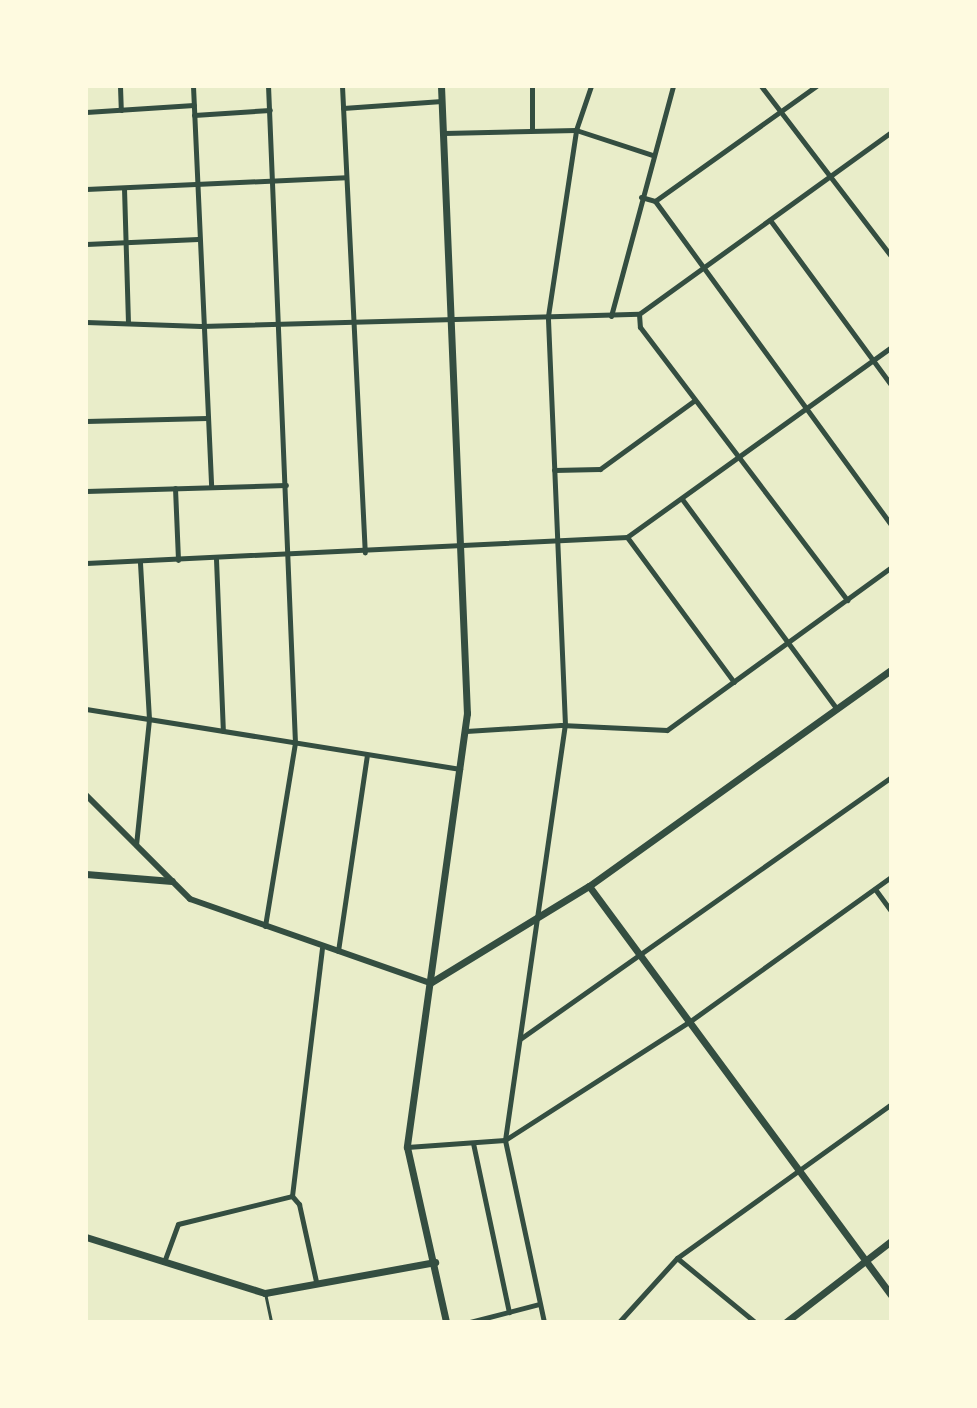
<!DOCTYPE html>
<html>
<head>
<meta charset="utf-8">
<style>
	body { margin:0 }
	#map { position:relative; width:977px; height:1408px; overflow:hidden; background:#e9edc9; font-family:"DejaVu Sans",sans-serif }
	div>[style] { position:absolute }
	.pedestrian>* { height:3px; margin:-1.5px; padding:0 1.5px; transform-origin:1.5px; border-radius:1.5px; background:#344e41 }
	.minor>* { height:5px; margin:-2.5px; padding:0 2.5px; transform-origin:2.5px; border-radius:2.5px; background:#344e41 }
	.tertiary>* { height:6px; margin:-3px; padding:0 3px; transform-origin:3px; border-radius:3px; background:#344e41 }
	.secondary>* { height:7px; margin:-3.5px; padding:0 3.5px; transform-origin:3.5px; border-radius:3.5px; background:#344e41 }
	.primary>* { height:7px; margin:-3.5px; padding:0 3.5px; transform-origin:3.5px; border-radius:3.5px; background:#344e41 }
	span { translate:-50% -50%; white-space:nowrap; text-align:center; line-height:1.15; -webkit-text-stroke:7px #fefae0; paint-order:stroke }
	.frame { position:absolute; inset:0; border:88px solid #fefae0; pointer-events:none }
</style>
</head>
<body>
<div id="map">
	<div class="pedestrian">
		<div style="left:265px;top:1293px;width:30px;rotate:78deg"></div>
	</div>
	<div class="minor">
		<div style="left:120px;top:86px;width:24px;rotate:88deg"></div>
		<div style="left:193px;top:86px;width:401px;rotate:87.4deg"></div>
		<div style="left:342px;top:86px;width:467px;rotate:87.2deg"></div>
		<div style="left:761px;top:86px;width:214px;rotate:52.6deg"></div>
		<div style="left:343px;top:108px;width:99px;rotate:-4deg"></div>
		<div style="left:86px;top:112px;width:108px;rotate:-3.7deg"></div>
		<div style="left:194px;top:115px;width:76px;rotate:-3.8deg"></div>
		<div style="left:532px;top:128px;width:42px;rotate:-90deg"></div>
		<div style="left:444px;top:133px;width:132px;rotate:-1.3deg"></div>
		<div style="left:576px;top:130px;width:80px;rotate:18.2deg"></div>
		<div style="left:124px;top:188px;width:135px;rotate:88.3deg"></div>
		<div style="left:86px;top:189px;width:260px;rotate:-2.6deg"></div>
		<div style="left:641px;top:197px;width:15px;rotate:16deg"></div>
		<div style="left:655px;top:201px;width:401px;rotate:53.9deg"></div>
		<div style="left:655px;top:201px;width:198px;rotate:-35.5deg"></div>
		<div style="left:770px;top:220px;width:205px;rotate:53.7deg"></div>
		<div style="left:86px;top:244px;width:112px;rotate:-2.6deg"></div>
		<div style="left:639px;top:314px;width:13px;rotate:86deg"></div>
		<div style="left:640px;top:327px;width:343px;rotate:52.8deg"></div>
		<div style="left:611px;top:316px;width:238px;rotate:-74.9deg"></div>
		<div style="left:86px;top:322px;width:115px;rotate:2deg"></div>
		<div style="left:201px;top:326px;width:438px;rotate:-1.6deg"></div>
		<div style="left:639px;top:314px;width:311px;rotate:-35.8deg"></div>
		<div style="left:86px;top:421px;width:121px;rotate:-1.4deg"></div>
		<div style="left:554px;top:470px;width:46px;rotate:-1.2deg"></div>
		<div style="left:600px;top:469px;width:117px;rotate:-36deg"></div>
		<div style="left:175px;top:488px;width:72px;rotate:87.6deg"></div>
		<div style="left:86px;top:491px;width:200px;rotate:-1.7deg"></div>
		<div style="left:682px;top:499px;width:261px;rotate:53.6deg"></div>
		<div style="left:627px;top:537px;width:180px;rotate:53.6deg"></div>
		<div style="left:216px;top:559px;width:172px;rotate:87.7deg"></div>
		<div style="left:86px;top:563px;width:542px;rotate:-2.75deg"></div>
		<div style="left:627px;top:537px;width:325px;rotate:-35.7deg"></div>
		<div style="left:86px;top:709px;width:379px;rotate:9.1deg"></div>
		<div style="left:466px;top:731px;width:95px;rotate:-3.6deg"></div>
		<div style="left:561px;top:725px;width:106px;rotate:2.7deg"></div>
		<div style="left:667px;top:730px;width:277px;rotate:-36deg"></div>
		<div style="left:136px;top:845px;width:127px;rotate:-84.1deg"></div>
		<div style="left:149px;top:719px;width:158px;rotate:-93.3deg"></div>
		<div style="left:875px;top:889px;width:27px;rotate:54deg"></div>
		<div style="left:265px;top:926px;width:185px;rotate:-80.7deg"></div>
		<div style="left:295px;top:743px;width:658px;rotate:-92.35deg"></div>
		<div style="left:338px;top:951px;width:198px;rotate:-81.6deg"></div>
		<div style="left:520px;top:1039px;width:454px;rotate:-35.2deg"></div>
		<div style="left:473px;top:1143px;width:173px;rotate:78deg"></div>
		<div style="left:407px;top:1147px;width:98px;rotate:-4.1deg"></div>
		<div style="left:505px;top:1140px;width:219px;rotate:-32.7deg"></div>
		<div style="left:689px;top:1022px;width:249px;rotate:-35.7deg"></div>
		<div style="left:292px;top:1196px;width:250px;rotate:-83.1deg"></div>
		<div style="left:292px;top:1196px;width:11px;rotate:49deg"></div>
		<div style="left:299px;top:1204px;width:79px;rotate:77.6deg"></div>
		<div style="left:677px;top:1258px;width:101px;rotate:39.4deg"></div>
		<div style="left:164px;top:1262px;width:40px;rotate:-69.8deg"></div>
		<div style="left:178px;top:1224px;width:117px;rotate:-13.8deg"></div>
		<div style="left:470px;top:1322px;width:71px;rotate:-14.6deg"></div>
		<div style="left:544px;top:1322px;width:186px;rotate:-102.1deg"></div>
		<div style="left:505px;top:1140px;width:419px;rotate:-81.8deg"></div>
		<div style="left:565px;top:725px;width:409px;rotate:-92.4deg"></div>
		<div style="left:548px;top:316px;width:188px;rotate:-81.4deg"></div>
		<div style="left:576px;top:130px;width:46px;rotate:-71.2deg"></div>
		<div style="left:619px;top:1322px;width:86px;rotate:-47.8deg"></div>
		<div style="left:677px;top:1258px;width:264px;rotate:-35.7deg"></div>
	</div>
	<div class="tertiary">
		<div style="left:86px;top:795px;width:147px;rotate:45deg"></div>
		<div style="left:190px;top:899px;width:254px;rotate:19.3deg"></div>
	</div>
	<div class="secondary">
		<div style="left:86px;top:874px;width:86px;rotate:4.7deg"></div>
		<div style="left:589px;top:886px;width:508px;rotate:53.56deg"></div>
		<div style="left:430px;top:983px;width:186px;rotate:-31.4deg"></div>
		<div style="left:589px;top:886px;width:371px;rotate:-35.6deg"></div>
		<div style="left:86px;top:1237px;width:188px;rotate:17.4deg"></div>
		<div style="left:265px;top:1293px;width:173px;rotate:-10.3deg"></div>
		<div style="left:786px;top:1322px;width:133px;rotate:-37.6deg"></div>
	</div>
	<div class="primary">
		<div style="left:441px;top:86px;width:628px;rotate:87.63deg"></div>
		<div style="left:467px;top:713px;width:438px;rotate:97.9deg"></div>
		<div style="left:407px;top:1147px;width:179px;rotate:77.4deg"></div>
	</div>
	<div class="frame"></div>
</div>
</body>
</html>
